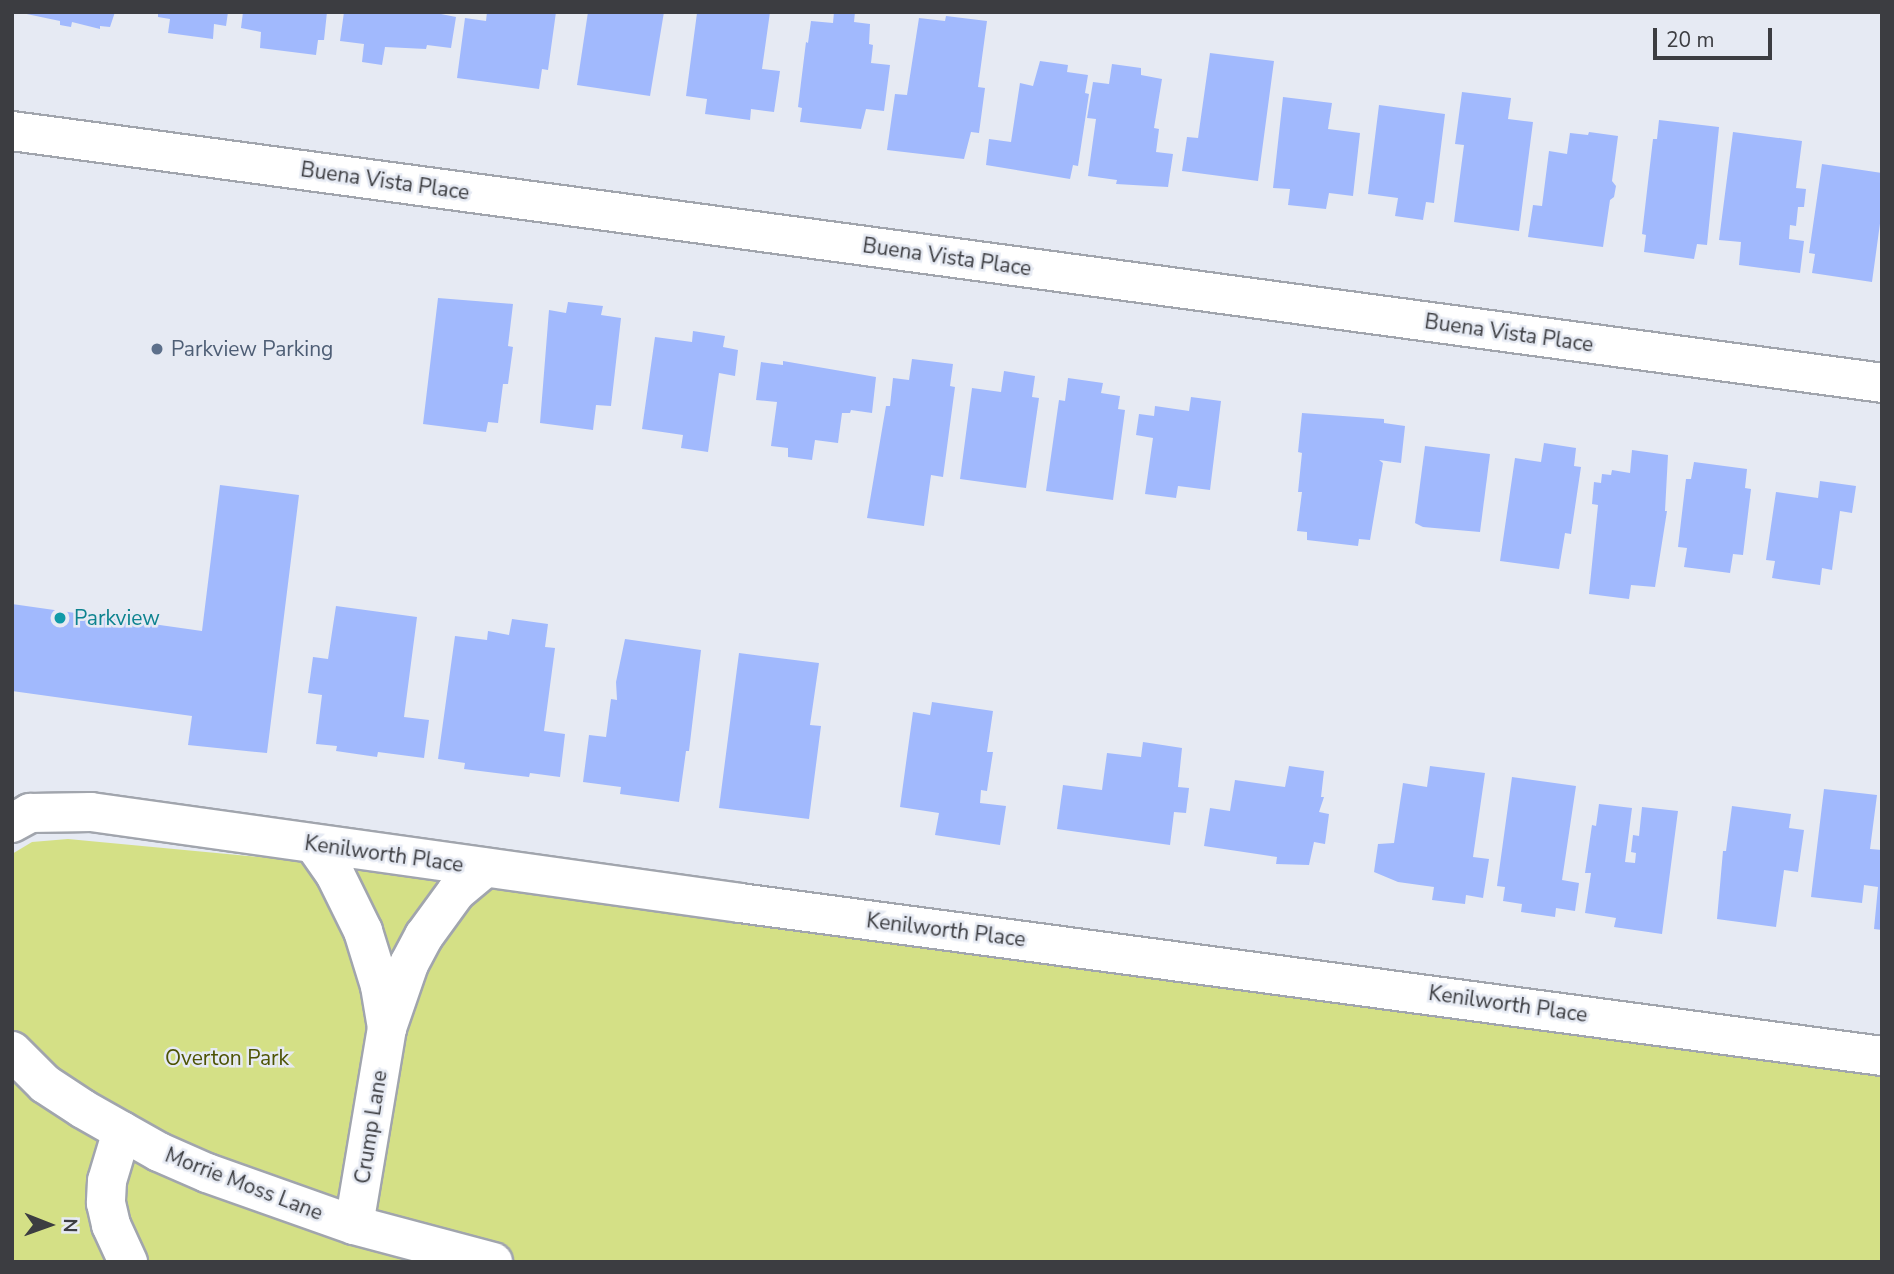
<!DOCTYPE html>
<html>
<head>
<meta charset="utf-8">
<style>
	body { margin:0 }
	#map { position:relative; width:1894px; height:1274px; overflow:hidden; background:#e6eaf3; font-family:"Nunito Sans",sans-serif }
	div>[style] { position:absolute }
	.green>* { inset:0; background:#d4e086 }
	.building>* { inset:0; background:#a1b9fd }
	.roads { filter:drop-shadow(2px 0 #a1a5ad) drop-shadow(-2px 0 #a1a5ad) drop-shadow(0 2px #a1a5ad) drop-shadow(0 -2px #a1a5ad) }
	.street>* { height:38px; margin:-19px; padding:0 19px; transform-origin:19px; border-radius:19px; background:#fff }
	.dots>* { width:19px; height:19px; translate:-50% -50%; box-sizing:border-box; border:4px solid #e6eaf3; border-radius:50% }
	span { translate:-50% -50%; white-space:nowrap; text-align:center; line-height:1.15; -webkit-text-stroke:5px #e6eaf3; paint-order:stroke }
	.street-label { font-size:21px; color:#3c3d41 }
	.service-label { font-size:21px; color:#4e5e75 }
	.left { translate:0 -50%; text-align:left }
	.culture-label { font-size:21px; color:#0d838f }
	.park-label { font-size:21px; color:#4d5304 }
	.frame { position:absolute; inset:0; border:14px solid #3c3d41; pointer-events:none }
	.north { position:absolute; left:14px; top:1190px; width:70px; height:70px; -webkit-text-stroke:5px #e6eaf3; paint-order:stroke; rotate:91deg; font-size:19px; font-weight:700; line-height:28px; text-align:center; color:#3c3d41 }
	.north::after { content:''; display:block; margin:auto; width:24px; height:32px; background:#3c3d41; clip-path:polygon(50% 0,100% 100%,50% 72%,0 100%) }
	.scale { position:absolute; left:1653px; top:28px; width:119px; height:32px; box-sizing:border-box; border:4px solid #3c3d41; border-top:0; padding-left:9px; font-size:21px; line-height:24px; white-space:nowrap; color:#3c3d41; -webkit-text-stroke:5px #e6eaf3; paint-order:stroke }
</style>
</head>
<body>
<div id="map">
	<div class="green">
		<div style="clip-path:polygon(68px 839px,385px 869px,1882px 1077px,1882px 1262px,12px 1262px,12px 854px,32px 842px)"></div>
	</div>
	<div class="building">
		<div style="clip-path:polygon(17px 12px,115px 12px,110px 27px,100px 26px,100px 29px,72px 22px,71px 27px,60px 25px,60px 21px)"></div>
		<div style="clip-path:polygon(158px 12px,228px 12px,226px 26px,214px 24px,213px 39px,168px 33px,170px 19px,158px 17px)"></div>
		<div style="clip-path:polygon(243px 12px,327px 12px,324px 40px,318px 40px,316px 55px,260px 48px,261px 32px,241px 28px)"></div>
		<div style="clip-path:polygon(344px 12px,431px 12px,456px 17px,451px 48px,427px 45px,426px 49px,385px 47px,382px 65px,362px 62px,364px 44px,340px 41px)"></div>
		<div style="clip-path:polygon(487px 12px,556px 12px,548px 70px,542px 69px,539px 89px,457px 78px,465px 18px,486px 21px)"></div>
		<div style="clip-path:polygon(588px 12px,664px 12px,650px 96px,577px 85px)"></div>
		<div style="clip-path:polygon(708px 12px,770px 12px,762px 69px,780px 71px,774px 112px,751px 109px,750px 120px,705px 114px,707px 99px,686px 96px,697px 13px)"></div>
		<div style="clip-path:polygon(834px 12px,855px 12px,854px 22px,870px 24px,869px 44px,873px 45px,871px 63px,890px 65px,884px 111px,866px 109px,861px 129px,800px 122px,802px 108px,798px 107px,806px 42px,808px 43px,811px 21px,833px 23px)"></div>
		<div style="clip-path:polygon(946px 16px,987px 21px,978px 87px,985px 88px,979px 133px,971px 132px,964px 159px,887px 150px,895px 94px,907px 95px,919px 18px,945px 21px)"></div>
		<div style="clip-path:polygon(1210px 53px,1274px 61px,1258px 181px,1182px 171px,1187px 137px,1198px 138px)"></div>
		<div style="clip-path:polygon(1040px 61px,1068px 65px,1067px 72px,1088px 75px,1085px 93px,1089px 94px,1078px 166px,1073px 165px,1070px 179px,986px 165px,989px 139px,1011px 142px,1020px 83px,1033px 86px)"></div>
		<div style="clip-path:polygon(1112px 64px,1141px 68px,1141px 75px,1162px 79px,1154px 128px,1159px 129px,1156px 152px,1173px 154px,1168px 187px,1116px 184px,1117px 180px,1088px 176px,1096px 119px,1087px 118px,1093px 82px,1109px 84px)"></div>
		<div style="clip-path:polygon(1462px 92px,1511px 98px,1508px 119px,1533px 122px,1519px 231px,1454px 222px,1464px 145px,1455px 144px)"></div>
		<div style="clip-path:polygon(1283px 97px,1332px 103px,1328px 129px,1360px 133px,1353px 196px,1329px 193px,1326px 209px,1288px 205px,1290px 189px,1273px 188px)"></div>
		<div style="clip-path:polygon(1379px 105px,1445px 114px,1434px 203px,1426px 202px,1423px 220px,1395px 216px,1398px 198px,1368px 194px)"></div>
		<div style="clip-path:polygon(1659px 120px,1719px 127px,1707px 245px,1697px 244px,1694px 259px,1644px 252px,1646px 235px,1642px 234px,1653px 139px,1657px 139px)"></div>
		<div style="clip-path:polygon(1589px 132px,1618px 136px,1612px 181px,1616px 186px,1614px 197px,1610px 200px,1603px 247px,1528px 237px,1533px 205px,1542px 206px,1549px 151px,1567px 154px,1570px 133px,1588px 135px)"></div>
		<div style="clip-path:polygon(1733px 132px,1802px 141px,1796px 188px,1806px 189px,1804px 207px,1798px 207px,1796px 226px,1790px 225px,1789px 239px,1804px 241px,1800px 273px,1739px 265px,1741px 242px,1719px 240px)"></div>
		<div style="clip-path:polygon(1822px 164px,1882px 173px,1882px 209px,1872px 282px,1812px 273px,1815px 254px,1809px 253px)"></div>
		<div style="clip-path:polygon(438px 298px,513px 304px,508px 346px,513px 347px,508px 384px,503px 384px,498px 423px,488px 422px,486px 432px,423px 424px)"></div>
		<div style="clip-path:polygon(568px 302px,603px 306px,601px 315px,621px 318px,611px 406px,596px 405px,593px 430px,540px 423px,549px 310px,566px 313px)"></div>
		<div style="clip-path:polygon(693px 331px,725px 336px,723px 347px,738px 350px,735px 376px,719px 373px,708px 452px,681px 448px,683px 435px,642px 429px,655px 337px,692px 342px)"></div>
		<div style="clip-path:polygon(912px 359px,953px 364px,950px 386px,955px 387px,943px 477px,931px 475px,924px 526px,867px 518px,886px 406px,890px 406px,893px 378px,909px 380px)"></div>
		<div style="clip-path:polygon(783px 361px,876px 377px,872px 413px,851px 410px,850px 413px,842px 413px,838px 443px,815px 440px,812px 460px,788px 457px,788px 448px,771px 446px,777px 402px,756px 400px,761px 362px,783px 365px)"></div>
		<div style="clip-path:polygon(1004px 371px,1035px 376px,1032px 397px,1039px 398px,1026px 488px,960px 479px,972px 388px,1001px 392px)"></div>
		<div style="clip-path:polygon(1068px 378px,1103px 383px,1101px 393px,1120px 396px,1118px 409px,1125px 410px,1113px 500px,1046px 491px,1059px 400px,1065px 401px)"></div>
		<div style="clip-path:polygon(1191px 397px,1221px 401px,1210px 490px,1178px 486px,1176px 498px,1145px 494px,1153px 438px,1136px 435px,1139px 414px,1154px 416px,1155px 406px,1189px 411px)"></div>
		<div style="clip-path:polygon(1302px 413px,1384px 419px,1384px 423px,1405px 426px,1401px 463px,1379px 460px,1383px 463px,1370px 540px,1359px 539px,1358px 546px,1307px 540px,1307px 532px,1297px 531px,1302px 492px,1298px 492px,1302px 453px,1298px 452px)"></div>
		<div style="clip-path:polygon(1544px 443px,1576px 448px,1574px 466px,1581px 467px,1571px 534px,1565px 533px,1559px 569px,1500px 561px,1515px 458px,1541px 462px)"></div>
		<div style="clip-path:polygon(1425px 446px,1490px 454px,1480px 532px,1423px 527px,1415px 523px)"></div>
		<div style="clip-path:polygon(1632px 450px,1668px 455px,1665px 511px,1667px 511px,1655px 587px,1631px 585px,1629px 599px,1589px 594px,1598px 505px,1592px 504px,1594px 482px,1601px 483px,1602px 474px,1611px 475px,1612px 470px,1630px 473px)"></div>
		<div style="clip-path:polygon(1694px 462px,1747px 469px,1745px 488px,1751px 489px,1743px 555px,1733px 554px,1730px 573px,1684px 567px,1687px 548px,1678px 547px,1686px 479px,1691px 479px)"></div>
		<div style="clip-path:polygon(1820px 481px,1856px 486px,1852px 513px,1840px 511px,1832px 570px,1822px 568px,1820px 585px,1772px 578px,1775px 561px,1766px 560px,1776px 492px,1818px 498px)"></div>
		<div style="clip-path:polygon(220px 485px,299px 495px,267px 753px,188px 745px,192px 716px,12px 691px,12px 604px,202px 631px)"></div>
		<div style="clip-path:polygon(336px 606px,417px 617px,404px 717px,429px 720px,424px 758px,378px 752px,377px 757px,336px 751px,337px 746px,316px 744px,322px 695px,308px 693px,313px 657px,328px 659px)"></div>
		<div style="clip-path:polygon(512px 619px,548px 624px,545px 647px,555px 648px,544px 731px,565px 734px,560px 777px,530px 773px,529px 777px,464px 769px,465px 763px,438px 759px,455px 636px,487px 640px,488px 631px,509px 635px)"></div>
		<div style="clip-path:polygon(625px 639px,701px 650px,689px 751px,686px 751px,679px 802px,620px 794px,621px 787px,583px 782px,589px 735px,606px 737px,611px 699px,617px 700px,616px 682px)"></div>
		<div style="clip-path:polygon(739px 653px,819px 663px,810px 725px,821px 726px,809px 819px,719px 808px)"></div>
		<div style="clip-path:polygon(932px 702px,993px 711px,987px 752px,993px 752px,987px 791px,981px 790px,980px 803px,1006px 806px,1000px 845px,935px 835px,939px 813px,900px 807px,913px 712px,930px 715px)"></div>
		<div style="clip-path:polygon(1143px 742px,1182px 748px,1178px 787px,1189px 788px,1186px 813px,1174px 812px,1170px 845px,1057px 829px,1063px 785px,1102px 790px,1107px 753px,1141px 757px)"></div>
		<div style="clip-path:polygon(1289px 766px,1324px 771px,1321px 797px,1324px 797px,1319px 812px,1329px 814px,1325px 844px,1314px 842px,1309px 865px,1276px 864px,1277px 857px,1204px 846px,1210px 808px,1230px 811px,1235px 780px,1285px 787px)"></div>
		<div style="clip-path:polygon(1430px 766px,1485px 773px,1473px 857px,1489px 859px,1483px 898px,1466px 895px,1465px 904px,1432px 900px,1434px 887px,1398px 882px,1374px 872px,1378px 844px,1394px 843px,1403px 783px,1427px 787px)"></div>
		<div style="clip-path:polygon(1512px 777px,1576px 786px,1562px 880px,1579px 883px,1575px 911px,1556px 908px,1555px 917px,1521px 912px,1522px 904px,1503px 901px,1505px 887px,1497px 886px)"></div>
		<div style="clip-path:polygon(1824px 789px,1877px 795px,1870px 849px,1882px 850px,1882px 930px,1874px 929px,1878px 887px,1864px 885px,1862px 903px,1811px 897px)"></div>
		<div style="clip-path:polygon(1599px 804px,1632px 808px,1625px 862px,1635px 863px,1636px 853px,1631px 852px,1633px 835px,1639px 836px,1642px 807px,1678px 811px,1662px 934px,1614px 927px,1616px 918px,1585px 913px,1591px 873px,1585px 873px,1592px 825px,1596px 826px)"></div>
		<div style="clip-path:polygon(1732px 806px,1791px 814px,1789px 828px,1804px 830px,1798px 872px,1784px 870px,1776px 927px,1717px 919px,1723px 851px,1726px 851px)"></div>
	</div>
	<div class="roads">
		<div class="street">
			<div style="left:12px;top:131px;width:1887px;rotate:7.67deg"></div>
			<div style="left:12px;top:823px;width:21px;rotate:-29deg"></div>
			<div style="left:30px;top:813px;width:61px;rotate:-0.9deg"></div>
			<div style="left:91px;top:812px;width:655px;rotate:7.98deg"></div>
			<div style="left:740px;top:903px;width:1152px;rotate:7.63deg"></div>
			<div style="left:314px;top:844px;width:37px;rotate:55deg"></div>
			<div style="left:335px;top:874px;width:64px;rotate:63.8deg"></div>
			<div style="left:363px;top:931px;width:58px;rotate:72.8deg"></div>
			<div style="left:380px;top:986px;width:43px;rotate:80.5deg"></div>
			<div style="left:12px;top:1051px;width:47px;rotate:45deg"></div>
			<div style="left:45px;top:1084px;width:45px;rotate:33.3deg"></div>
			<div style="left:83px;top:1109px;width:87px;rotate:29.5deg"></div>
			<div style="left:159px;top:1152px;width:52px;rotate:23.6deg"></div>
			<div style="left:207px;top:1173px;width:156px;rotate:19.5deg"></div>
			<div style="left:354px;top:1225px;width:144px;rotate:14.9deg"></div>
			<div style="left:122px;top:1131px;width:52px;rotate:106.7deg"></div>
			<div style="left:107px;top:1181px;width:22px;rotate:93deg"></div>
			<div style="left:106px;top:1203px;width:23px;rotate:77deg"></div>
			<div style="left:111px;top:1225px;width:41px;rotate:65.3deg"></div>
			<div style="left:354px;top:1225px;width:200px;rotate:-80.5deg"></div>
			<div style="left:387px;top:1028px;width:68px;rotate:-71deg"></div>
			<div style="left:409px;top:964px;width:32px;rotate:-62deg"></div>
			<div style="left:424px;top:936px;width:54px;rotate:-54deg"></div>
			<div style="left:456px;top:892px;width:38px;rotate:-40deg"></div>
		</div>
	</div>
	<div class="dots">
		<div style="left:157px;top:349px;background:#5c6f8a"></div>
		<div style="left:60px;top:618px;background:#0f9aa8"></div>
	</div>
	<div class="street-label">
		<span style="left:385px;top:181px;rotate:8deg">Buena Vista Place</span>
		<span style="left:947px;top:257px;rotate:8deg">Buena Vista Place</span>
		<span style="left:1509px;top:333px;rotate:8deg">Buena Vista Place</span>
		<span style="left:384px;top:854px;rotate:8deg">Kenilworth Place</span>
		<span style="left:946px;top:930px;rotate:7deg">Kenilworth Place</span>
		<span style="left:1508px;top:1004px;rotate:8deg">Kenilworth Place</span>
		<span style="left:371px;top:1127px;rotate:-81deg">Crump Lane</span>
		<span style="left:244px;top:1184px;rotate:21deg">Morrie Moss Lane</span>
	</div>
	<div class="service-label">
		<span class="left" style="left:171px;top:349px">Parkview Parking</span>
	</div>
	<div class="culture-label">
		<span class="left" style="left:74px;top:618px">Parkview</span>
	</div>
	<div class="park-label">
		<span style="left:227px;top:1058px">Overton Park</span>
	</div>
	<div class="frame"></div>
	<div class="north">N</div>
	<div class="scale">20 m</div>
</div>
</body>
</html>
